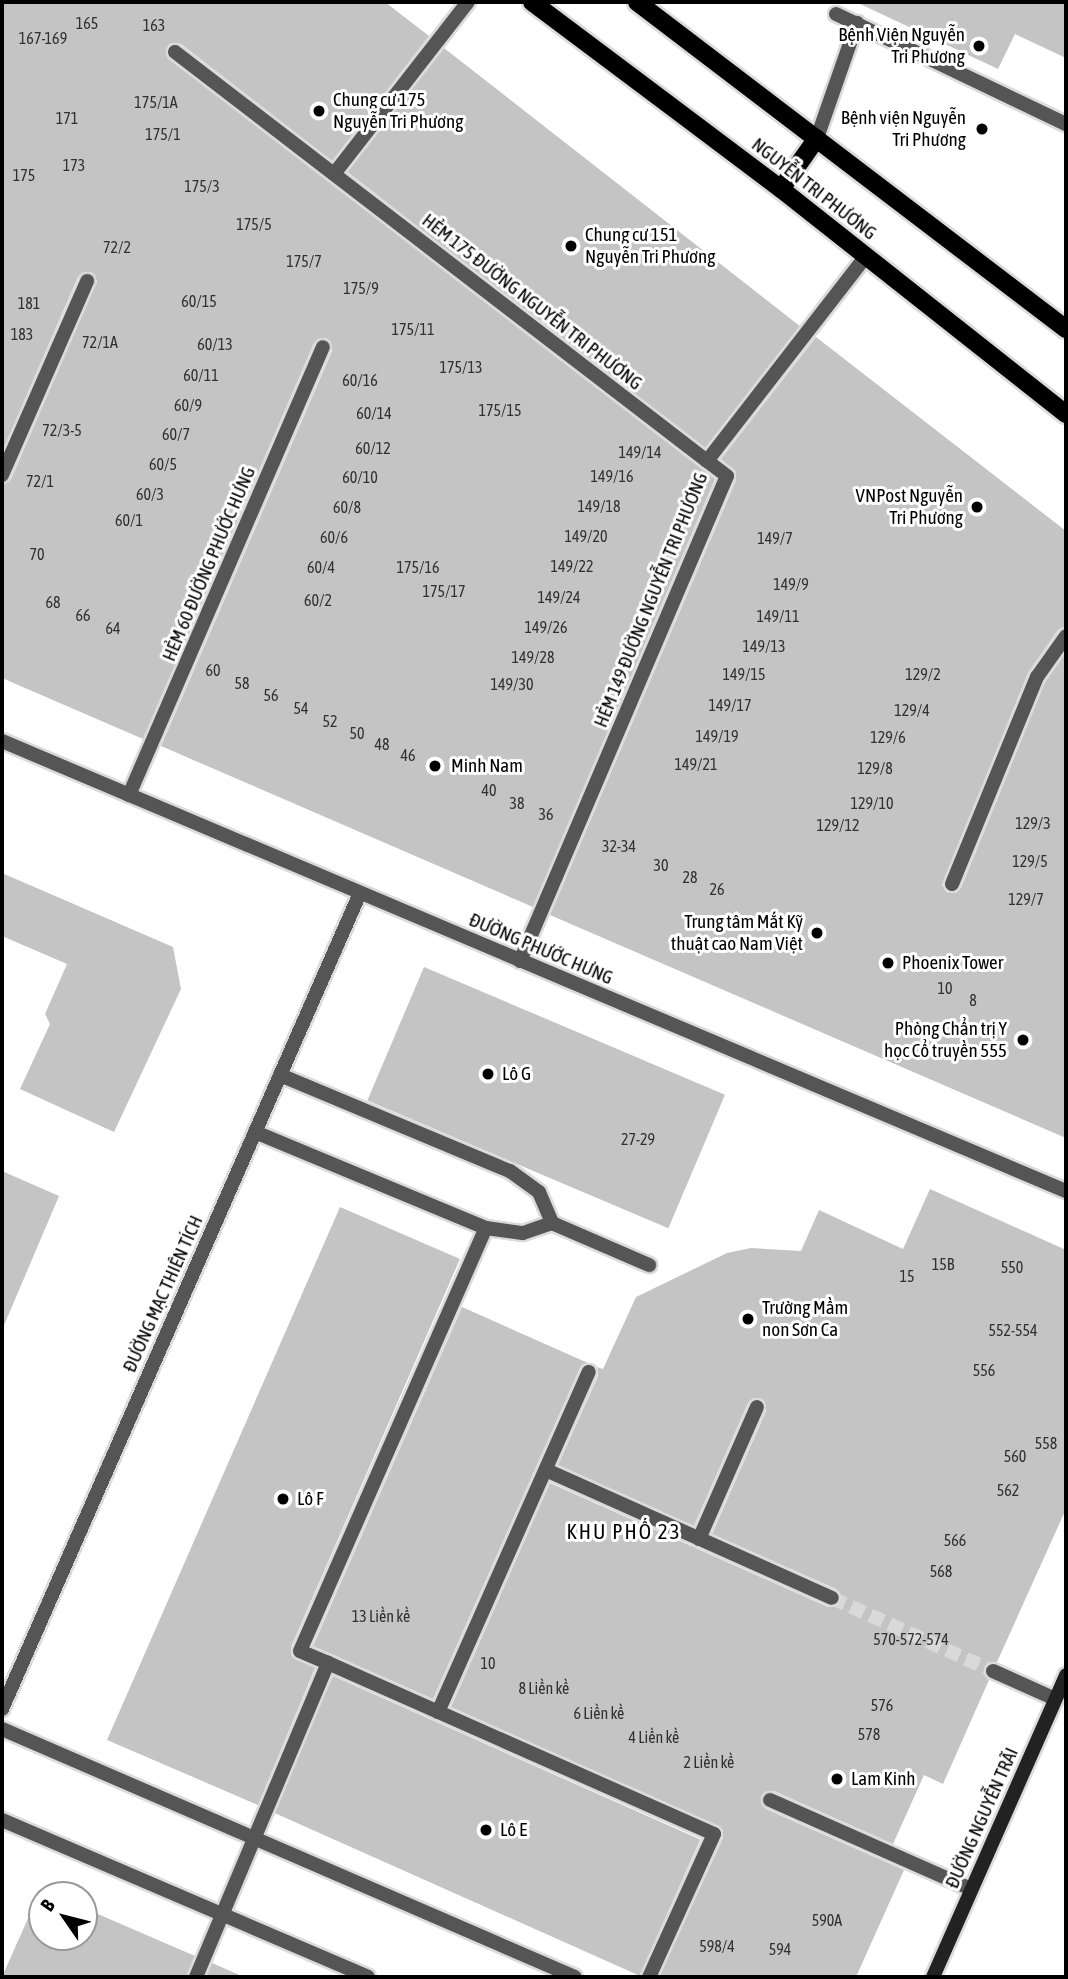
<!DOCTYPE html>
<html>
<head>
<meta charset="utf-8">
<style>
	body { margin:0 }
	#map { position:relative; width:1068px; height:1979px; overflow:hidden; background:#fff; font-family:"Asap Condensed",sans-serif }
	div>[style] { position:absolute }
	.building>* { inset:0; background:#c4c4c4; transform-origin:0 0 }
	.street-tunnel>* { height:14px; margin-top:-7px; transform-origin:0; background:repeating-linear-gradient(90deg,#d9d9d9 0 14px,transparent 0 21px) }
	.roads { filter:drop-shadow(2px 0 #dbdbdb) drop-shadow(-2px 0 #dbdbdb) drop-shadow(0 2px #dbdbdb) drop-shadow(0 -2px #dbdbdb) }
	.lane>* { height:14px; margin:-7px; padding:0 7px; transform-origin:7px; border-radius:7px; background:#555 }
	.street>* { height:14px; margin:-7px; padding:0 7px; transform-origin:7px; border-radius:7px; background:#555 }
	.secondary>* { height:14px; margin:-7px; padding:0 7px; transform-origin:7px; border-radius:7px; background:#222 }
	.primary>* { height:18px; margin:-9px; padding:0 9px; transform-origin:9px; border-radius:9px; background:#000 }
	.dots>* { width:19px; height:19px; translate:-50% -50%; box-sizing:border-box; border:4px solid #fff; border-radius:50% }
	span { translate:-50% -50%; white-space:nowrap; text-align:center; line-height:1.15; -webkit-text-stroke:6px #fff; paint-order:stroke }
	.number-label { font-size:16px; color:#313131 }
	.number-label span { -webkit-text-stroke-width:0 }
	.poi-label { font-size:19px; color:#000 }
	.right { translate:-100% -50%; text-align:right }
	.left { translate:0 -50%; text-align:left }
	.street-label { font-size:19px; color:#000 }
	.neighbourhood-label { font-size:21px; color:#000; letter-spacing:2px }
	.frame { position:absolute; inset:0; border:4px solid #000; pointer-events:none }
	.north { position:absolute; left:28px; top:1881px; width:70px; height:70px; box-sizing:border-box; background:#fff; border:2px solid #999; border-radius:50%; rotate:305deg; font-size:19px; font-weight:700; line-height:28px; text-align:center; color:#000 }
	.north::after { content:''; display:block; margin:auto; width:24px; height:32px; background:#000; clip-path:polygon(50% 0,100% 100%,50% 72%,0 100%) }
</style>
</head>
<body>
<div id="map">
	<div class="building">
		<div style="clip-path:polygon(2px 2px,385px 2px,429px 36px,332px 161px,181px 44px,171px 43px,166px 55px,715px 479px,533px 907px,161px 746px,332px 351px,326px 338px,314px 343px,143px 739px,2px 678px,2px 484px,11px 479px,97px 281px,90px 272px,78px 277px,2px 452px)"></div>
		<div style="clip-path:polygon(856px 2px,1066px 2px,1066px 58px,1015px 34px,998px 69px)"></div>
		<div style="left:444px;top:48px;width:452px;height:157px;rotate:38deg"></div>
		<div style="clip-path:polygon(816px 337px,1066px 531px,1066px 626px,1058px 630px,1028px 673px,942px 885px,949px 893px,961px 888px,1045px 682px,1066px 652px,1066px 1138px,550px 915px,736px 480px,735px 471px,721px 459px)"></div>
		<div style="clip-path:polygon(2px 873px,173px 947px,181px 989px,114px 1132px,20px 1089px,50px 1024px,45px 1014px,67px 964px,2px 936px)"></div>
		<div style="left:424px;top:967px;width:327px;height:145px;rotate:23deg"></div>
		<div style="clip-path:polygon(2px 1171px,59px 1196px,2px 1330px)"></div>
		<div style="clip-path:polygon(930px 1189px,1066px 1250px,1066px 1509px,997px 1662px,984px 1668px,989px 1680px,943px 1784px,924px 1775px,893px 1844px,774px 1791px,762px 1796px,766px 1809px,904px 1870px,856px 1977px,659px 1977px,723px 1838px,721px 1828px,451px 1707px,550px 1483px,828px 1607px,838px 1605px,841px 1596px,836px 1589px,712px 1534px,766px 1411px,761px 1399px,748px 1403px,694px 1526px,558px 1465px,598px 1376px,597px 1367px,603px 1369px,636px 1297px,727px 1253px,751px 1248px,801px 1251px,819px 1210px,903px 1249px)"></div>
		<div style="clip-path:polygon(340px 1207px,460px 1259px,291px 1647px,293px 1657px,315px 1668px,258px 1805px,107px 1740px)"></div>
		<div style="clip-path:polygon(462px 1307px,588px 1363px,580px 1368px,433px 1699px,313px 1646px)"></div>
		<div style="left:333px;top:1676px;width:402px;height:149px;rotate:24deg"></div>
		<div style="clip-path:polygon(41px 1889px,55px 1895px,42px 1895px,42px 1937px,84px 1937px,84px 1908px,195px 1956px,186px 1977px,2px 1977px)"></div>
		<div style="clip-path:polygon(212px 1963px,244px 1977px,206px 1977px)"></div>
	</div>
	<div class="street-tunnel">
		<div style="left:832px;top:1598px;width:177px;rotate:24.4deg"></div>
	</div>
	<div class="roads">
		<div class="lane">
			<div style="left:836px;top:14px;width:255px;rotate:25.6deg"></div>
			<div style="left:175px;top:52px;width:671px;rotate:37.55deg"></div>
			<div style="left:817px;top:138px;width:122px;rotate:-70.8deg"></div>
			<div style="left:334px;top:174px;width:218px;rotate:-52.1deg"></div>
			<div style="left:2px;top:475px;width:212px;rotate:-66.3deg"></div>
			<div style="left:129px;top:795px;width:488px;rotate:-66.6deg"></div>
			<div style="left:952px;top:884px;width:224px;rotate:-67.7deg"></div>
			<div style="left:1037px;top:677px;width:50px;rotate:-54.7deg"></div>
			<div style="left:520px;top:961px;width:527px;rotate:-66.89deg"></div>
			<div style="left:727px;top:476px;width:25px;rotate:-143deg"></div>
			<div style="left:707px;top:461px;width:259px;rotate:-52.2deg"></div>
			<div style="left:699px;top:1539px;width:144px;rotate:-66.3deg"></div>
			<div style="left:328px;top:1663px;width:30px;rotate:-157deg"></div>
			<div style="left:300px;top:1651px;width:462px;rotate:-66.3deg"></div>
			<div style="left:770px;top:1800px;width:220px;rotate:23.9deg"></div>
		</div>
		<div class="street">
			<div style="left:2px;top:741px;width:1155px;rotate:22.93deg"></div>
			<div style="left:280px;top:1075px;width:249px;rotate:22.7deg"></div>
			<div style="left:510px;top:1171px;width:36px;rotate:36deg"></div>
			<div style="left:539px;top:1192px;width:34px;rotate:67deg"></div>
			<div style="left:255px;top:1132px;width:250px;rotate:22.6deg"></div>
			<div style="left:486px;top:1228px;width:37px;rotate:8deg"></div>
			<div style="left:523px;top:1233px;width:31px;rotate:-19deg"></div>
			<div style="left:552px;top:1223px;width:106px;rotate:23.4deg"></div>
			<div style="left:546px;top:1470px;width:313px;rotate:24.1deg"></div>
			<div style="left:993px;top:1671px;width:68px;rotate:24.3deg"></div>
			<div style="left:2px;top:1709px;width:891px;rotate:-66.31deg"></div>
			<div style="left:438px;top:1712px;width:372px;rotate:-66.1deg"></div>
			<div style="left:2px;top:1729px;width:624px;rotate:23.4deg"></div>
			<div style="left:2px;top:1820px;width:398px;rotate:23.2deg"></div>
			<div style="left:196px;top:1977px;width:341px;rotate:-67.2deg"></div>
			<div style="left:328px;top:1663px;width:422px;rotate:23.9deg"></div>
			<div style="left:714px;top:1834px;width:157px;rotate:114.4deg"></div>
		</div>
		<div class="secondary">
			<div style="left:933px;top:1977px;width:330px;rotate:-66.2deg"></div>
		</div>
		<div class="primary">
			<div style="left:532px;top:2px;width:311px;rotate:36.9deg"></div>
			<div style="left:781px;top:189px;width:363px;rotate:38.3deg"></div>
			<div style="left:637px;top:2px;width:539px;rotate:37.32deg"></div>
			<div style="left:781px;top:189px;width:62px;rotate:-54.8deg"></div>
		</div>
	</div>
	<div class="dots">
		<div style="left:979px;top:46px;background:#000"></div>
		<div style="left:319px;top:111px;background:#000"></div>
		<div style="left:982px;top:129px;background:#000"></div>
		<div style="left:571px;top:246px;background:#000"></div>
		<div style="left:977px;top:507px;background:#000"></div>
		<div style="left:435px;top:766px;background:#000"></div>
		<div style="left:817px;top:933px;background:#000"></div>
		<div style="left:888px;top:963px;background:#000"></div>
		<div style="left:1023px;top:1040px;background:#000"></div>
		<div style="left:488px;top:1074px;background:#000"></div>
		<div style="left:748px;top:1319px;background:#000"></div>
		<div style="left:283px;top:1499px;background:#000"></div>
		<div style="left:837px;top:1779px;background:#000"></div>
		<div style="left:486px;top:1830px;background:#000"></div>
	</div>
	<div class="number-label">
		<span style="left:87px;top:23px">165</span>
		<span style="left:154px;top:25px">163</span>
		<span style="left:43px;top:38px">167-169</span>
		<span style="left:156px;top:102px">175/1A</span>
		<span style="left:67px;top:118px">171</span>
		<span style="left:163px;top:134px">175/1</span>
		<span style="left:74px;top:165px">173</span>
		<span style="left:24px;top:175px">175</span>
		<span style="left:202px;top:186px">175/3</span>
		<span style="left:254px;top:224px">175/5</span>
		<span style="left:117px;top:247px">72/2</span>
		<span style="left:304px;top:261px">175/7</span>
		<span style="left:361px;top:288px">175/9</span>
		<span style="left:199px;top:301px">60/15</span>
		<span style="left:29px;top:303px">181</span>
		<span style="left:413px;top:329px">175/11</span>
		<span style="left:22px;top:334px">183</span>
		<span style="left:100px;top:342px">72/1A</span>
		<span style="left:215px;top:344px">60/13</span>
		<span style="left:461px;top:367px">175/13</span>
		<span style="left:201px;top:375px">60/11</span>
		<span style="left:360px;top:380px">60/16</span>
		<span style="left:188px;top:405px">60/9</span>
		<span style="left:500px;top:410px">175/15</span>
		<span style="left:374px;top:413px">60/14</span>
		<span style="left:62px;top:430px">72/3-5</span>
		<span style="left:176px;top:434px">60/7</span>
		<span style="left:373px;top:448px">60/12</span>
		<span style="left:640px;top:452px">149/14</span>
		<span style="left:163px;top:464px">60/5</span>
		<span style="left:612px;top:476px">149/16</span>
		<span style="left:360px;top:477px">60/10</span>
		<span style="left:40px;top:481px">72/1</span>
		<span style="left:150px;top:494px">60/3</span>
		<span style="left:599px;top:506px">149/18</span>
		<span style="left:347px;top:507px">60/8</span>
		<span style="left:129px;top:520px">60/1</span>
		<span style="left:586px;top:536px">149/20</span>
		<span style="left:334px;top:537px">60/6</span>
		<span style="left:775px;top:538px">149/7</span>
		<span style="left:37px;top:554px">70</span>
		<span style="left:572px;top:566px">149/22</span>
		<span style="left:321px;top:567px">60/4</span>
		<span style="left:418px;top:567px">175/16</span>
		<span style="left:791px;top:584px">149/9</span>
		<span style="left:444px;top:591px">175/17</span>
		<span style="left:559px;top:597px">149/24</span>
		<span style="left:318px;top:600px">60/2</span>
		<span style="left:53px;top:602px">68</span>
		<span style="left:83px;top:615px">66</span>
		<span style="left:778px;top:616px">149/11</span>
		<span style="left:546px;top:627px">149/26</span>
		<span style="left:113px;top:628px">64</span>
		<span style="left:764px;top:646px">149/13</span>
		<span style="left:533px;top:657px">149/28</span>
		<span style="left:213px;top:670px">60</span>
		<span style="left:744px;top:674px">149/15</span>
		<span style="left:923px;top:674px">129/2</span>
		<span style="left:242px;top:683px">58</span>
		<span style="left:512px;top:684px">149/30</span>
		<span style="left:271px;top:695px">56</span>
		<span style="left:730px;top:705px">149/17</span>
		<span style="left:301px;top:708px">54</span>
		<span style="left:912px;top:710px">129/4</span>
		<span style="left:330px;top:721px">52</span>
		<span style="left:357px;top:733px">50</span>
		<span style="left:717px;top:736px">149/19</span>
		<span style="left:888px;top:737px">129/6</span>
		<span style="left:382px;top:744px">48</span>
		<span style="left:408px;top:755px">46</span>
		<span style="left:696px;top:764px">149/21</span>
		<span style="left:875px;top:768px">129/8</span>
		<span style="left:489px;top:790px">40</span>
		<span style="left:517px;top:803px">38</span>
		<span style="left:872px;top:803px">129/10</span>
		<span style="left:546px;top:814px">36</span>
		<span style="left:1033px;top:823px">129/3</span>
		<span style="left:838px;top:825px">129/12</span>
		<span style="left:619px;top:846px">32-34</span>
		<span style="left:1030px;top:861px">129/5</span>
		<span style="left:661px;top:865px">30</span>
		<span style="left:690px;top:877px">28</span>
		<span style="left:717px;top:889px">26</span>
		<span style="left:1026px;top:899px">129/7</span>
		<span style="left:945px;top:988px">10</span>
		<span style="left:973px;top:1000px">8</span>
		<span style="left:638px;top:1139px">27-29</span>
		<span style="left:943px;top:1264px">15B</span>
		<span style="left:1012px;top:1267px">550</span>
		<span style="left:907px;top:1276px">15</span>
		<span style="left:1013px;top:1330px">552-554</span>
		<span style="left:984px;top:1370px">556</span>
		<span style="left:1046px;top:1443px">558</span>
		<span style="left:1015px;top:1456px">560</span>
		<span style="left:1008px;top:1490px">562</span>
		<span style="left:955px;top:1540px">566</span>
		<span style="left:941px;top:1571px">568</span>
		<span style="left:381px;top:1616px">13 Liền kề</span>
		<span style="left:911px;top:1639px">570-572-574</span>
		<span style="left:488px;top:1663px">10</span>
		<span style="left:544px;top:1688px">8 Liền kề</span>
		<span style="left:882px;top:1705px">576</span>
		<span style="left:599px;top:1713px">6 Liền kề</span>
		<span style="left:869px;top:1734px">578</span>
		<span style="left:654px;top:1737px">4 Liền kề</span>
		<span style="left:709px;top:1762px">2 Liền kề</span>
		<span style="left:827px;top:1920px">590A</span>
		<span style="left:717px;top:1946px">598/4</span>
		<span style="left:780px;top:1949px">594</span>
	</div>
	<div class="poi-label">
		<span class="right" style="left:965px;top:46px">Bệnh Viện Nguyễn<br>Tri Phương</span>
		<span class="left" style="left:333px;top:111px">Chung cư 175<br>Nguyễn Tri Phương</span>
		<span class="right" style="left:966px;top:129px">Bệnh viện Nguyễn<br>Tri Phương</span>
		<span class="left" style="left:585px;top:246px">Chung cư 151<br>Nguyễn Tri Phương</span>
		<span class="right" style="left:963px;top:507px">VNPost Nguyễn<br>Tri Phương</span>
		<span class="left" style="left:451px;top:766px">Minh Nam</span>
		<span class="right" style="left:803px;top:933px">Trung tâm Mắt Kỹ<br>thuật cao Nam Việt</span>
		<span class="left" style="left:902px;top:963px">Phoenix Tower</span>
		<span class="right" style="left:1007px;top:1040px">Phòng Chẩn trị Y<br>học Cổ truyền 555</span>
		<span class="left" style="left:502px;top:1074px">Lô G</span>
		<span class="left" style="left:762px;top:1319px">Trường Mầm<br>non Sơn Ca</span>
		<span class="left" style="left:297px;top:1499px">Lô F</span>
		<span class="left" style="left:851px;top:1779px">Lam Kinh</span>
		<span class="left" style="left:500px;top:1830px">Lô E</span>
	</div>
	<div class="street-label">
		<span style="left:814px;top:189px;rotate:38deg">NGUYỄN TRI PHƯƠNG</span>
		<span style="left:532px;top:302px;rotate:38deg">HẺM 175 ĐƯỜNG NGUYỄN TRI PHƯƠNG</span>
		<span style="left:209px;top:564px;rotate:-67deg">HẺM 60 ĐƯỜNG PHƯỚC HƯNG</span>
		<span style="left:651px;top:600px;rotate:-68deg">HẺM 149 ĐƯỜNG NGUYỄN TRI PHƯƠNG</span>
		<span style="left:541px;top:949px;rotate:23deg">ĐƯỜNG PHƯỚC HƯNG</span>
		<span style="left:163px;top:1294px;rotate:-66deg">ĐƯỜNG MẠC THIÊN TÍCH</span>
		<span style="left:982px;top:1818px;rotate:-66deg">ĐƯỜNG NGUYỄN TRÃI</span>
	</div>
	<div class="neighbourhood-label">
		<span style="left:624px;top:1531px">KHU PHỐ 23</span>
	</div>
	<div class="frame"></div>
	<div class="north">B</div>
</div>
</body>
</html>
